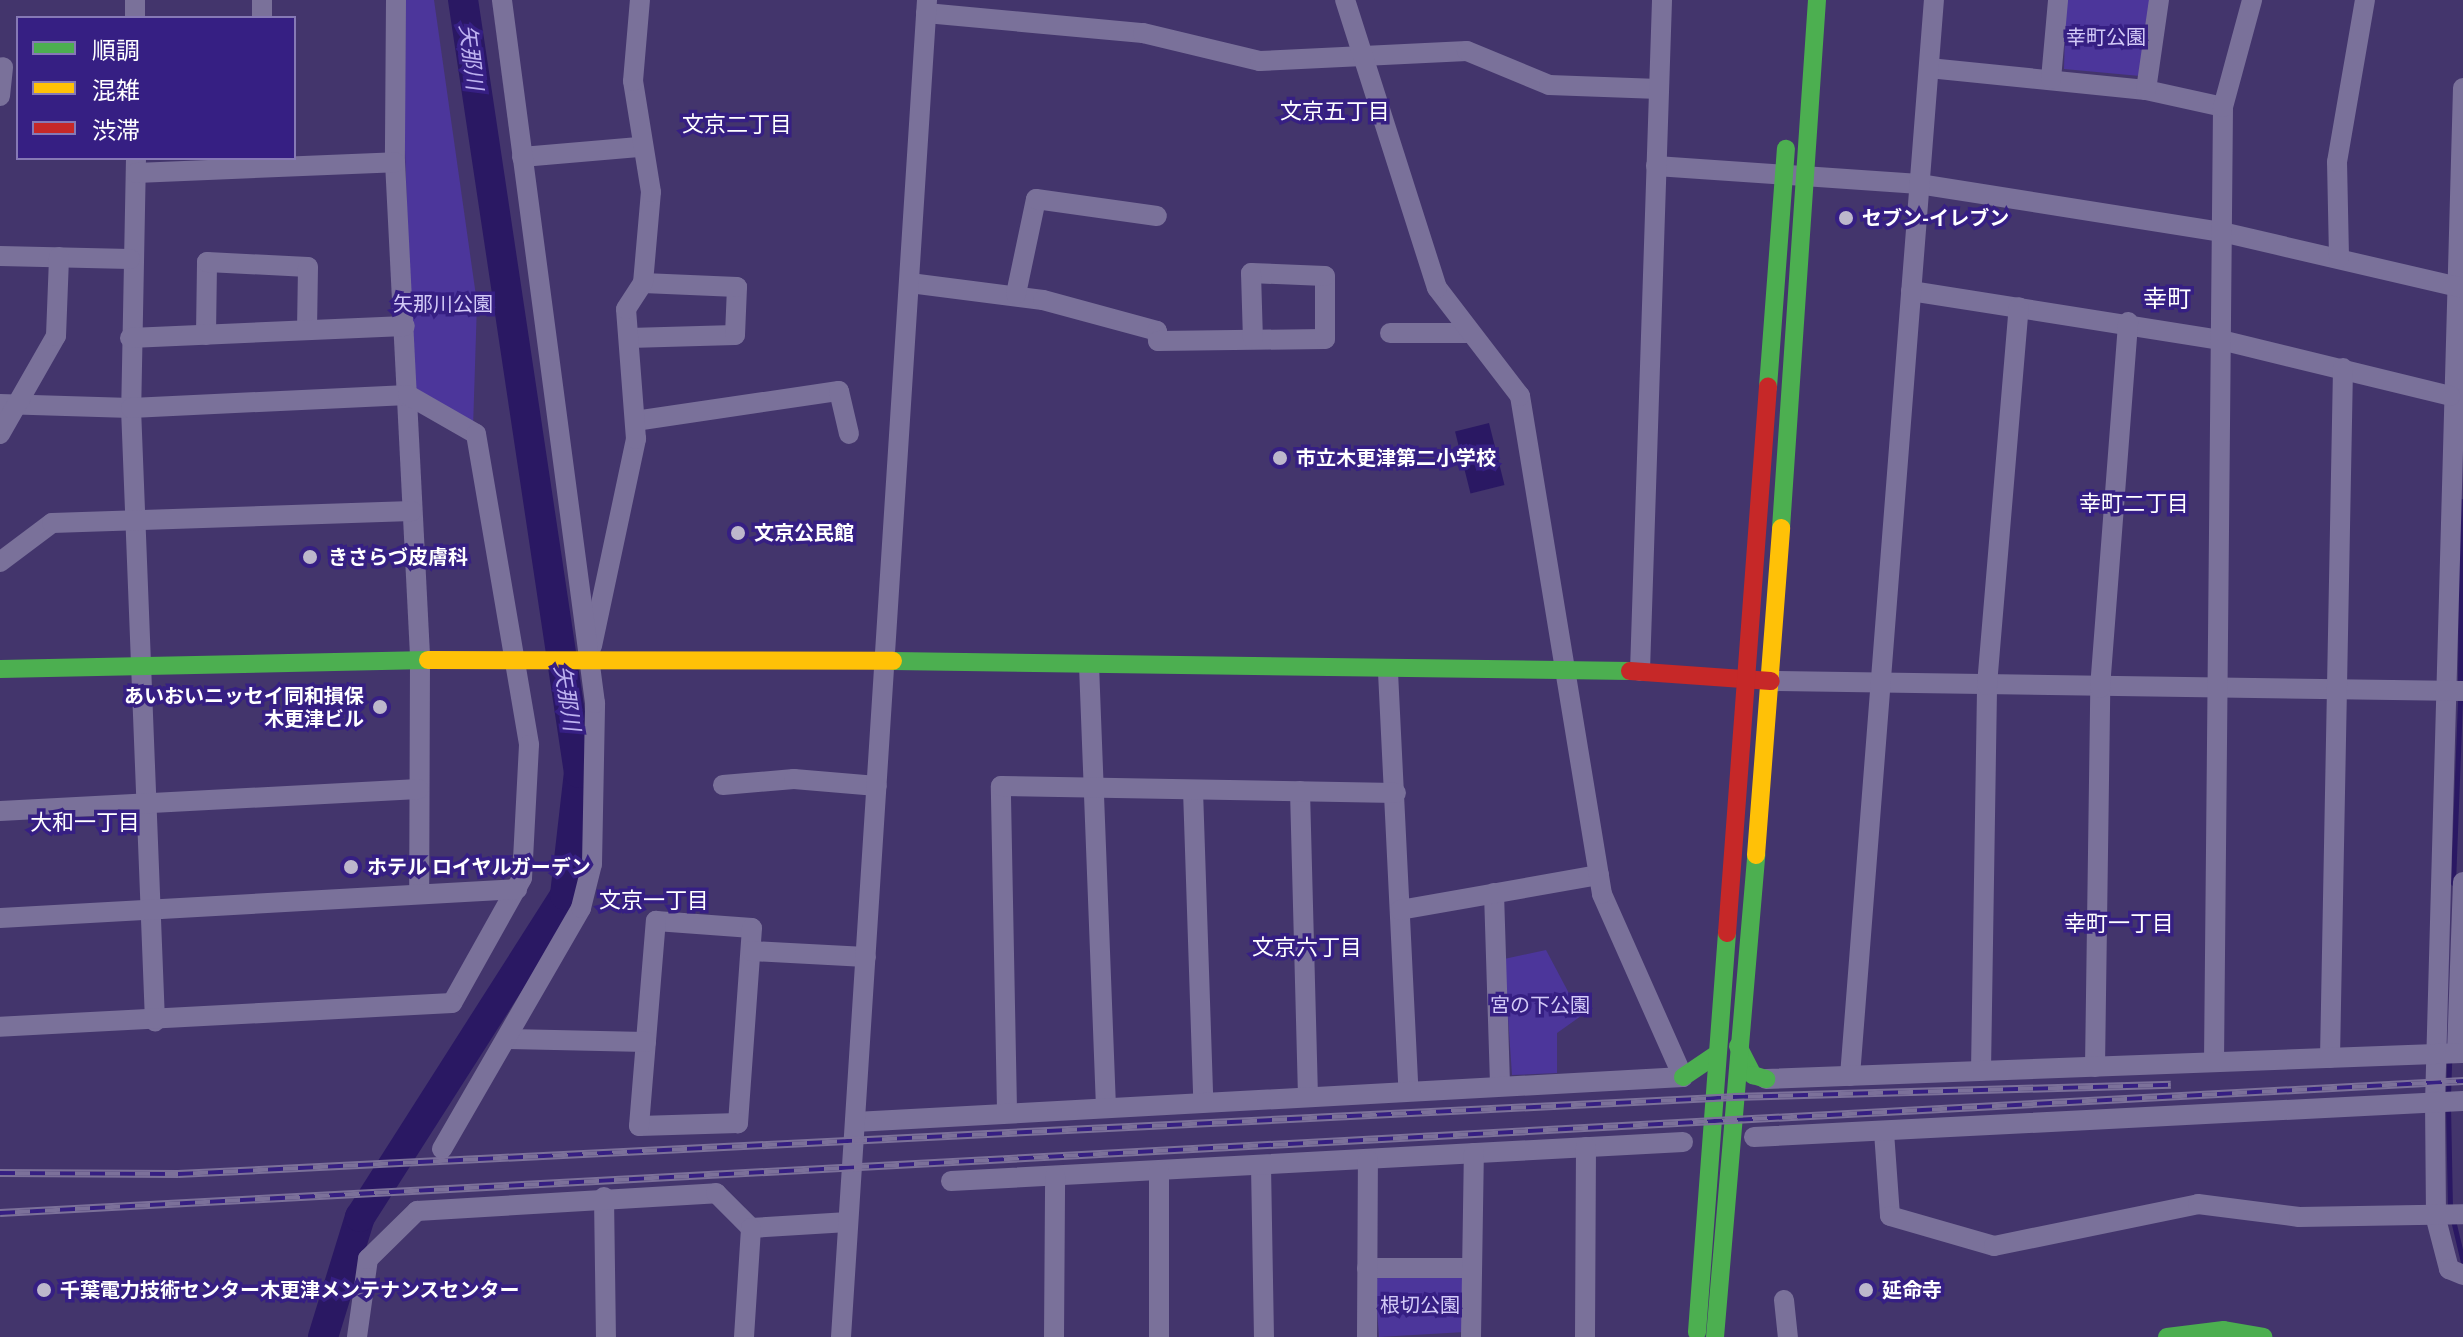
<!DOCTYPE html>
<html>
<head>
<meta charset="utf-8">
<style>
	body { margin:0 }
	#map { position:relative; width:2463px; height:1337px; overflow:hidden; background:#43356c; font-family:"PT Sans","Noto Sans JP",sans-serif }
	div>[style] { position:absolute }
	.green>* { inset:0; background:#4c369b }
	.water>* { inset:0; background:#2a1863; transform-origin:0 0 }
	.stream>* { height:5px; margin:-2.5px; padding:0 2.5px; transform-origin:2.5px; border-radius:2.5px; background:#2a1863 }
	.river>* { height:30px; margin:-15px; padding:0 15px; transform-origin:15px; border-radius:15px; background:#2a1863 }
	.street>* { height:20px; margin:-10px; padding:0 10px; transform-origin:10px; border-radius:10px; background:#7a719a }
	.fast>* { height:18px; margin:-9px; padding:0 9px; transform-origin:9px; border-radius:9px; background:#4caf50 }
	.slow>* { height:18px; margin:-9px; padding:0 9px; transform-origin:9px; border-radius:9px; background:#ffc107 }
	.jam>* { height:18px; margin:-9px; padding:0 9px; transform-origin:9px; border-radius:9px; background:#c62828 }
	.rail>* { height:8px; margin-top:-4px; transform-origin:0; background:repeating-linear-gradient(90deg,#361f83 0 15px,#7c719a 0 30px); box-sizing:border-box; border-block:2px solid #7c719a }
	.dots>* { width:22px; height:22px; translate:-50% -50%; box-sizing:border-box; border:4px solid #361f83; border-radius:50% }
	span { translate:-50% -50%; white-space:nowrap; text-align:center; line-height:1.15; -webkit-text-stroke:7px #361f83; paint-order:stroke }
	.park-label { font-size:20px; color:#d3caf7 }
	.poi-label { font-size:20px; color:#fff; font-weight:700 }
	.left { translate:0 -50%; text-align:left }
	.right { translate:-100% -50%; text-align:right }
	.water-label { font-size:22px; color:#beb2f0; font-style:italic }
	.neighbourhood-label { font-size:22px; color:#fff }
	.quarter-label { font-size:24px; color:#fff }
	.legend { position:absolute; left:16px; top:16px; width:280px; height:144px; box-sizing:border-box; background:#361f83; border:2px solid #8679b5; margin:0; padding:10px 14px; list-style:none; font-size:24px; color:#fff }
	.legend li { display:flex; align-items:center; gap:16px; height:40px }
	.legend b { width:40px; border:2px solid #8679b5 }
</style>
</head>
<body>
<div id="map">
	<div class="green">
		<div style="clip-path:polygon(400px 0,434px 0,477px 303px,473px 428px,413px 391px)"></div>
		<div style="clip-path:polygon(2066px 0,2150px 0,2140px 76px,2064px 69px)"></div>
		<div style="clip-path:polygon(1546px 950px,1581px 1016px,1557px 1033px,1557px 1073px,1512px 1075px,1504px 959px)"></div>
		<div style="clip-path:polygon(1382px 1274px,1465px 1277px,1465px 1332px,1379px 1337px,1375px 1281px)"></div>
	</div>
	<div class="water">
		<div style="left:1489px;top:423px;width:64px;height:35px;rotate:76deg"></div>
	</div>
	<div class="stream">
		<div style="left:2460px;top:687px;width:186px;rotate:-89.7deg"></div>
		<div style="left:2453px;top:883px;width:186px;rotate:-87.8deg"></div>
		<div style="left:2448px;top:1095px;width:38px;rotate:-88deg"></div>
		<div style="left:2448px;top:1105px;width:106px;rotate:88.9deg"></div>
		<div style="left:2453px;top:1220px;width:43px;rotate:76.6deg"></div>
	</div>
	<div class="river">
		<div style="left:323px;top:1337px;width:126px;rotate:-72.9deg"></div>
		<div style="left:360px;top:1217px;width:382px;rotate:-57.5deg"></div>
		<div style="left:565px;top:895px;width:123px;rotate:-83.5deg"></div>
		<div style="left:579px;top:773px;width:782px;rotate:-98.53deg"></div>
	</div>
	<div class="street">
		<div style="left:135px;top:0;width:18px;rotate:90deg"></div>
		<div style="left:262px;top:0;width:18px;rotate:90deg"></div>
		<div style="left:396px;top:0;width:162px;rotate:90.4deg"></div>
		<div style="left:395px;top:162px;width:498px;rotate:87.1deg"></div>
		<div style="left:420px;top:659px;width:235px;rotate:90.2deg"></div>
		<div style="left:926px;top:13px;width:218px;rotate:5.3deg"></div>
		<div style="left:1143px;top:33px;width:120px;rotate:13.5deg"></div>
		<div style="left:1260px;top:61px;width:207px;rotate:-2.8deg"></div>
		<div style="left:1467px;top:51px;width:89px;rotate:22.5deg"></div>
		<div style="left:1549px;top:85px;width:110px;rotate:2.1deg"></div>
		<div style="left:1929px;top:68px;width:218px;rotate:5.8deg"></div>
		<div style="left:2146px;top:90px;width:79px;rotate:12.4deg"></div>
		<div style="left:2051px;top:79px;width:79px;rotate:-84.9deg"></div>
		<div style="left:2463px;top:88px;width:1013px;rotate:91.58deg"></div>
		<div style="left:2435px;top:1101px;width:118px;rotate:89.5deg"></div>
		<div style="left:2436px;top:1219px;width:52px;rotate:75.4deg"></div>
		<div style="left:2449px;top:1269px;width:15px;rotate:23deg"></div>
		<div style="left:2146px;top:90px;width:91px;rotate:-81.8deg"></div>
		<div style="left:0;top:96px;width:29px;rotate:-84deg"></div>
		<div style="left:522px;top:157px;width:117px;rotate:-4.9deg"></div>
		<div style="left:136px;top:158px;width:250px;rotate:91.1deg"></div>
		<div style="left:131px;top:408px;width:614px;rotate:87.76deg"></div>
		<div style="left:1656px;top:166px;width:264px;rotate:3.9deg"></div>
		<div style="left:1919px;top:184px;width:307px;rotate:9deg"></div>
		<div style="left:2222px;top:232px;width:247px;rotate:13.1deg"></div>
		<div style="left:136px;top:173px;width:259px;rotate:-2.4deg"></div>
		<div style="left:0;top:256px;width:130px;rotate:1.3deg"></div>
		<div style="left:2339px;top:257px;width:95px;rotate:-91.2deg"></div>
		<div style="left:2337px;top:162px;width:164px;rotate:-80.2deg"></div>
		<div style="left:910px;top:283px;width:134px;rotate:7.3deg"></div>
		<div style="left:1043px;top:300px;width:118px;rotate:15.2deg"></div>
		<div style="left:1157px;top:331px;width:10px;rotate:84deg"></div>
		<div style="left:1158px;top:341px;width:167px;rotate:-0.7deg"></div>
		<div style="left:1325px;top:339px;width:63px;rotate:-90deg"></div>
		<div style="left:1325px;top:276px;width:74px;rotate:-177.7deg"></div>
		<div style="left:1251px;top:273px;width:66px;rotate:88.3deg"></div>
		<div style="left:1911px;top:291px;width:314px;rotate:9deg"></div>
		<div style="left:2221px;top:340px;width:236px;rotate:13.7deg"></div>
		<div style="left:1016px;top:294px;width:97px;rotate:-78.1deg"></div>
		<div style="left:1036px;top:199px;width:122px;rotate:8deg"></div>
		<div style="left:1390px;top:333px;width:77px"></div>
		<div style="left:206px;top:335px;width:73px;rotate:-89.2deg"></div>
		<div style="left:207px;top:262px;width:101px;rotate:2.8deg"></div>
		<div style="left:308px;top:267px;width:63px;rotate:90.9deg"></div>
		<div style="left:130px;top:338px;width:275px;rotate:-2.5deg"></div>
		<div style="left:629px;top:338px;width:106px;rotate:-1.6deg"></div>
		<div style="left:735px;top:335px;width:48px;rotate:-87.6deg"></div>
		<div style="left:737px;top:287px;width:94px;rotate:-177.6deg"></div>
		<div style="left:0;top:404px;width:131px;rotate:1.7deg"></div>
		<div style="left:131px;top:408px;width:277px;rotate:-2.7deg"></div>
		<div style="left:408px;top:395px;width:78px;rotate:29.8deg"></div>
		<div style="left:476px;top:434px;width:315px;rotate:80.3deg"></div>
		<div style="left:529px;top:745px;width:133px;rotate:93deg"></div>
		<div style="left:522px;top:878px;width:143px;rotate:119.2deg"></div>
		<div style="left:452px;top:1003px;width:453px;rotate:177deg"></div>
		<div style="left:635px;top:421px;width:206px;rotate:-8.4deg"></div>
		<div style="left:839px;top:391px;width:44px;rotate:76.9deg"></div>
		<div style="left:0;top:434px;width:113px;rotate:-60.3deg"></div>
		<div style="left:56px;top:336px;width:79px;rotate:-87.8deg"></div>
		<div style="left:0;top:562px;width:65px;rotate:-36.9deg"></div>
		<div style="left:52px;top:523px;width:360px;rotate:-1.9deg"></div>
		<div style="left:592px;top:646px;width:212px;rotate:-78deg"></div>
		<div style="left:636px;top:439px;width:130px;rotate:-94.4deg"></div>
		<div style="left:626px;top:309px;width:31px;rotate:-57deg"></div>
		<div style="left:643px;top:283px;width:91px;rotate:-85deg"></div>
		<div style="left:651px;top:192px;width:112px;rotate:-99.2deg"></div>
		<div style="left:633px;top:81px;width:81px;rotate:-85.1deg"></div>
		<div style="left:1089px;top:665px;width:440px;rotate:87.8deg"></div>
		<div style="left:1640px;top:671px;width:671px;rotate:-88.12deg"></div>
		<div style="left:1388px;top:672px;width:416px;rotate:87.2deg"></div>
		<div style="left:1771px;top:681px;width:692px;rotate:0.83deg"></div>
		<div style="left:723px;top:785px;width:71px;rotate:-4.8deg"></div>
		<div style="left:794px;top:779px;width:83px;rotate:4.8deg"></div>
		<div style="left:1193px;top:790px;width:308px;rotate:88.1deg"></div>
		<div style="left:1300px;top:791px;width:302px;rotate:88.5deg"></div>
		<div style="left:0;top:811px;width:419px;rotate:-3deg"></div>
		<div style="left:1494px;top:893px;width:190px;rotate:88.2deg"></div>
		<div style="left:1400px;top:910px;width:202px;rotate:-10deg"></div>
		<div style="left:0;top:918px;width:518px;rotate:-3.21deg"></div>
		<div style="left:656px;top:921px;width:96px;rotate:4.2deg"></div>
		<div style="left:752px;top:928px;width:196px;rotate:94.1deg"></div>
		<div style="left:738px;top:1123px;width:99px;rotate:178.3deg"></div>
		<div style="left:639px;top:1126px;width:206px;rotate:-85.3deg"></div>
		<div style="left:751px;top:951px;width:115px;rotate:3deg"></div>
		<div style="left:509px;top:1039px;width:137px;rotate:1.3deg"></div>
		<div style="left:2457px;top:1053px;width:171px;rotate:-88deg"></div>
		<div style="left:2330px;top:1058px;width:690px;rotate:-88.92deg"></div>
		<div style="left:2214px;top:1062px;width:955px;rotate:-89.46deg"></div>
		<div style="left:2223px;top:107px;width:111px;rotate:-74.8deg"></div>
		<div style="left:2095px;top:1067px;width:379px;rotate:-89.2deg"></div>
		<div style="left:2100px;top:688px;width:367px;rotate:-85.6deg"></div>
		<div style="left:1981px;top:1071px;width:386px;rotate:-89.1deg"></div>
		<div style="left:1987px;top:685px;width:379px;rotate:-85.2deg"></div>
		<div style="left:1850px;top:1076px;width:1079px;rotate:-85.54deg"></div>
		<div style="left:1766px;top:1079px;width:697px;rotate:-2.14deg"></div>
		<div style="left:1007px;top:1110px;width:324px;rotate:-91.1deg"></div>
		<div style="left:1001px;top:786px;width:395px;rotate:1deg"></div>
		<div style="left:855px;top:1122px;width:829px;rotate:-3.11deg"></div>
		<div style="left:1683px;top:1077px;width:200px;rotate:-113.9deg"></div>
		<div style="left:1602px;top:894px;width:505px;rotate:-99.35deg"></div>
		<div style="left:1520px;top:396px;width:136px;rotate:-127.5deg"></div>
		<div style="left:1437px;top:288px;width:302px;rotate:-107.7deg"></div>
		<div style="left:1884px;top:1132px;width:84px;rotate:85.9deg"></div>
		<div style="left:1890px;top:1216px;width:108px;rotate:16.1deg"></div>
		<div style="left:1994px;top:1246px;width:208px;rotate:-11.6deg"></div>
		<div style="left:2198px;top:1204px;width:102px;rotate:7.3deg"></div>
		<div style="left:2299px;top:1217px;width:164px;rotate:-1deg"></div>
		<div style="left:1754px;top:1137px;width:710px;rotate:-2.91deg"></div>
		<div style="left:442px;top:1149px;width:278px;rotate:-60deg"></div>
		<div style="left:581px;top:908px;width:45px;rotate:-76deg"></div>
		<div style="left:592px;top:864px;width:161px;rotate:-88.9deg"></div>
		<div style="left:595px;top:703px;width:709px;rotate:-97.54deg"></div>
		<div style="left:1261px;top:1166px;width:171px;rotate:89deg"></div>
		<div style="left:951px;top:1181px;width:733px;rotate:-3.05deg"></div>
		<div style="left:604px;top:1197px;width:140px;rotate:89.2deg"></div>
		<div style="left:1367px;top:1268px;width:105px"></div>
		<div style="left:1784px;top:1300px;width:37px;rotate:84deg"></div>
		<div style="left:357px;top:1337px;width:79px;rotate:-82deg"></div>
		<div style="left:368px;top:1259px;width:69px;rotate:-44.4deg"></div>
		<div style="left:417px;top:1211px;width:300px;rotate:-3.4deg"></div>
		<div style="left:716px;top:1193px;width:49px;rotate:45deg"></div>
		<div style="left:751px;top:1228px;width:97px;rotate:-3.5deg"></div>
		<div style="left:744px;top:1337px;width:109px;rotate:-86.3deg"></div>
		<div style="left:841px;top:1337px;width:1340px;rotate:-86.32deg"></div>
		<div style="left:1054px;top:1337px;width:161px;rotate:-89.6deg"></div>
		<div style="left:1159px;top:1337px;width:166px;rotate:-90deg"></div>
		<div style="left:1367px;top:1337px;width:177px;rotate:-89.7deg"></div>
		<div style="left:1471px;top:1337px;width:184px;rotate:-89.1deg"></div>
		<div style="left:1585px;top:1337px;width:190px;rotate:-89.7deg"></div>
	</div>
	<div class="fast">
		<div style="left:1768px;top:387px;width:239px;rotate:-85.7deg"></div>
		<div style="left:1781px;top:528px;width:529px;rotate:-86.1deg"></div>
		<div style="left:893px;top:661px;width:737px;rotate:0.78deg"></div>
		<div style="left:0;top:669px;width:428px;rotate:-1.2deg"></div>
		<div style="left:1738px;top:1046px;width:33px;rotate:63deg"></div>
		<div style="left:1753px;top:1075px;width:14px;rotate:17deg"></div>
		<div style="left:1683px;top:1077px;width:37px;rotate:-34deg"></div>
		<div style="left:1697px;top:1332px;width:400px;rotate:-85.7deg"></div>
		<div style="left:1715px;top:1337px;width:484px;rotate:-85.1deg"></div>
		<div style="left:2167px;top:1337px;width:57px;rotate:-7deg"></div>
		<div style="left:2224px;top:1330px;width:40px;rotate:10deg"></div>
	</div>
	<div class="slow">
		<div style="left:428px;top:660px;width:465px;rotate:0.1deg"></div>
		<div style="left:1756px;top:855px;width:328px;rotate:-85.6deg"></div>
	</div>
	<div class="jam">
		<div style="left:1630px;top:671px;width:141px;rotate:4.1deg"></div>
		<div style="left:1727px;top:933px;width:548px;rotate:-85.71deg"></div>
	</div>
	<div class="rail">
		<div style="left:0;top:1173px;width:178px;rotate:0.3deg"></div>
		<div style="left:178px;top:1174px;width:1557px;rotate:-2.83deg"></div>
		<div style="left:1733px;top:1097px;width:438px;rotate:-1.6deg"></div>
		<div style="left:0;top:1213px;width:2467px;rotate:-3.07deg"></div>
	</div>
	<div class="dots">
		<div style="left:1846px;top:218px;background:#bdb8cc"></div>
		<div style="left:1280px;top:458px;background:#bdb8cc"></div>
		<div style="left:738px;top:533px;background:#bdb8cc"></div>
		<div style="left:310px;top:557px;background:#bdb8cc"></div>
		<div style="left:380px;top:707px;background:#bdb8cc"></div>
		<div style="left:351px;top:867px;background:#bdb8cc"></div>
		<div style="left:44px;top:1290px;background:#bdb8cc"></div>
		<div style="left:1866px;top:1290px;background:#bdb8cc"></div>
	</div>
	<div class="park-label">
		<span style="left:2106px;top:37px">幸町公園</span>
		<span style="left:443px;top:304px">矢那川公園</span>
		<span style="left:1540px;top:1005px">宮の下公園</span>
		<span style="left:1420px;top:1305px">根切公園</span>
	</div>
	<div class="poi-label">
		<span class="left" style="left:1862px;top:218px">セブン-イレブン</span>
		<span class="left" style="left:1296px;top:458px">市立木更津第二小学校</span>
		<span class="left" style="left:754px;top:533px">文京公民館</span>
		<span class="left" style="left:328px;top:557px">きさらづ皮膚科</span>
		<span class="right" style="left:364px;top:708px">あいおいニッセイ同和損保<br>木更津ビル</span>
		<span class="left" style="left:367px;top:867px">ホテル ロイヤルガーデン</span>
		<span class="left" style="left:60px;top:1290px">千葉電力技術センター木更津メンテナンスセンター</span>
		<span class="left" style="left:1882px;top:1290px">延命寺</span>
	</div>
	<div class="water-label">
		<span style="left:471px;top:57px;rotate:83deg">矢那川</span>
		<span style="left:567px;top:698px;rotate:81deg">矢那川</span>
	</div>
	<div class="neighbourhood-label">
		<span style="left:1335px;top:112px">文京五丁目</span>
		<span style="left:737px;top:125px">文京二丁目</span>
		<span style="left:2134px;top:504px">幸町二丁目</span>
		<span style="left:85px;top:823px">大和一丁目</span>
		<span style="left:654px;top:901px">文京一丁目</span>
		<span style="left:2119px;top:924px">幸町一丁目</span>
		<span style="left:1307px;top:948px">文京六丁目</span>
	</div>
	<div class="quarter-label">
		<span style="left:2167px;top:299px">幸町</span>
	</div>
	<ul class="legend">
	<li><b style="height:10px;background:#4caf50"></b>順調</li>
	<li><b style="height:10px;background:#ffc107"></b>混雑</li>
	<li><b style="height:10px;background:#c62828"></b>渋滞</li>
	</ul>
</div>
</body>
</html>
